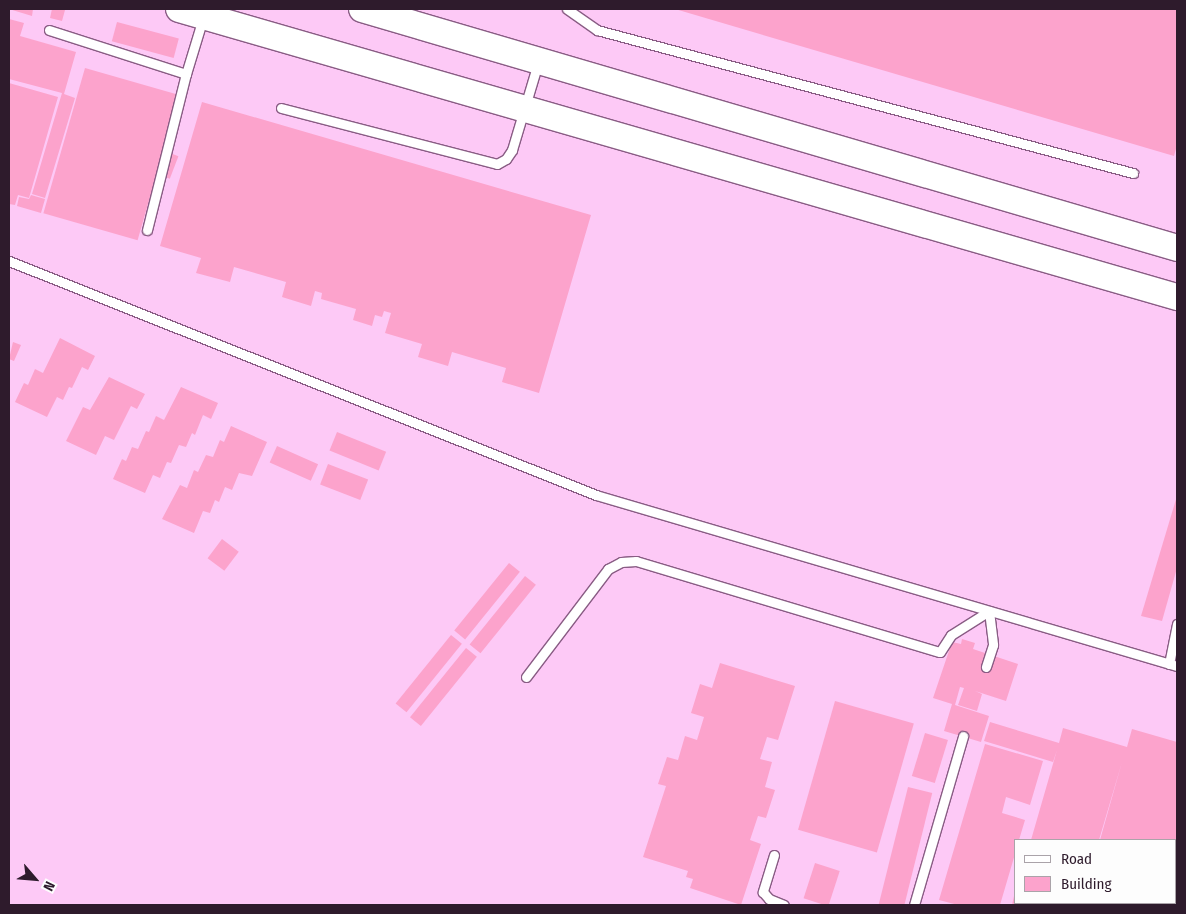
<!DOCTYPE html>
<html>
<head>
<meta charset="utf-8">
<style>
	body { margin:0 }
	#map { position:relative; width:1186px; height:914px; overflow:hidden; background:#fdc9f6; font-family:"Fira Sans Condensed",sans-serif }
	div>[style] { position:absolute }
	.building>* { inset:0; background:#fca3cc; transform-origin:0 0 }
	.roads { filter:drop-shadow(1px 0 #895c84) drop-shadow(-1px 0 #895c84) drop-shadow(0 1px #895c84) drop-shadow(0 -1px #895c84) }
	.lane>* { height:9px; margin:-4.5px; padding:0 4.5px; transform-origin:4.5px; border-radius:4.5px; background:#fff }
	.secondary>* { height:26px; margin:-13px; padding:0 13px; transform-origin:13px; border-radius:13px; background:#fff }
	span { translate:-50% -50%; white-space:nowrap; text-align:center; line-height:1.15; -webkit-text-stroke:5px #fdfdfd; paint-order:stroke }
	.frame { position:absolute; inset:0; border:10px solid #2e1b2c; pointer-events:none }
	.legend { position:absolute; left:1014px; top:839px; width:162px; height:65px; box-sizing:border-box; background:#fdfdfd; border:1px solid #aaa3a9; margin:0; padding:6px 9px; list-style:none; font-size:15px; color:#2e1b2c }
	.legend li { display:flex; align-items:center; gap:10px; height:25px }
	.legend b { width:25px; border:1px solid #aaa3a9 }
	.north { position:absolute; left:10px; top:854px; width:50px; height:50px; -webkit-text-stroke:4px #fdfdfd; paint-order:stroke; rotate:117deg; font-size:14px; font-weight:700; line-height:20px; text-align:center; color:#2e1b2c }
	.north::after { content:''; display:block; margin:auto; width:18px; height:22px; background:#2e1b2c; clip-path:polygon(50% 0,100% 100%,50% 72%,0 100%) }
</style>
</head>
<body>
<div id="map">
	<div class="building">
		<div style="clip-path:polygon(9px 9px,33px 9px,32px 16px)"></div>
		<div style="clip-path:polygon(52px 9px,65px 10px,62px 21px,50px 18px)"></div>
		<div style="clip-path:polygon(675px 9px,1177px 9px,1177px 145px,1174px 156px)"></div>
		<div style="clip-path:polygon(9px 19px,24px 23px,20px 36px,76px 52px,64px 94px,75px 98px,45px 198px,32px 194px,62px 93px,9px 79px)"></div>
		<div style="left:117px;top:22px;width:64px;height:20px;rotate:15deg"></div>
		<div style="left:85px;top:68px;width:98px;height:151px;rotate:16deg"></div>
		<div style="clip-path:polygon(9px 83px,58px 97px,29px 198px,18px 195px,15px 205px,9px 204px)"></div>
		<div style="clip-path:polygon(202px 102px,591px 215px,539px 393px,502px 382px,506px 368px,452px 352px,448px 366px,418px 357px,422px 344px,385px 333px,391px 313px,384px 311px,382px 317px,375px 315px,372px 326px,353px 320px,356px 309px,321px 299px,322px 293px,315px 291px,311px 306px,282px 297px,286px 282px,234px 267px,230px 282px,196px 273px,201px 258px,160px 246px)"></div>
		<div style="left:170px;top:153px;width:9px;height:24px;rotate:21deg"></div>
		<div style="clip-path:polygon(31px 195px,45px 199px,41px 213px,17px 206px,19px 197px,29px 199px)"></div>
		<div style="clip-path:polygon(60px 338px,95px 356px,88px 370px,82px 367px,72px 388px,69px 387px,63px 400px,57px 397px,47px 417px,15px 402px,24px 383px,28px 385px,35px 369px,43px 373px)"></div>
		<div style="clip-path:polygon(13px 342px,21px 345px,14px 361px,9px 359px)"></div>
		<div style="clip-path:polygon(109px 377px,145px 394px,137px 409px,131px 406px,114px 440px,105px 436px,96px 455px,66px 441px,83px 407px,90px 410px)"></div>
		<div style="clip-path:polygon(181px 387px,218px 403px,211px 419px,203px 415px,195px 435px,192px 433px,186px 447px,179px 445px,171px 463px,167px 462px,160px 478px,153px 475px,145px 493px,113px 479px,122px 459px,126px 461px,132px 447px,138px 449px,146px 431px,149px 432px,156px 416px,164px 420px)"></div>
		<div style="clip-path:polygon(231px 426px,267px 442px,252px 476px,239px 473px,232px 490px,225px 487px,219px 502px,215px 500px,210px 513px,203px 511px,194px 533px,162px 519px,180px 485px,187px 488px,194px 470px,198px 472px,206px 455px,213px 457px,220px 440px,224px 442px)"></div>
		<div style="left:337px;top:432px;width:53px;height:20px;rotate:22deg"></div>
		<div style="left:277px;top:446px;width:45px;height:18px;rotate:24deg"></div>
		<div style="left:328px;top:464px;width:43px;height:22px;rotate:21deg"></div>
		<div style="clip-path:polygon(1177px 496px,1177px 568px,1162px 621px,1141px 616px)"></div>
		<div style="left:222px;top:539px;width:21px;height:24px;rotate:37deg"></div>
		<div style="left:509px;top:563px;width:14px;height:87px;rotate:39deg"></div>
		<div style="left:525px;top:576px;width:14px;height:88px;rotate:39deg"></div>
		<div style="left:451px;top:635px;width:14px;height:88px;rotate:39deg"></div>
		<div style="clip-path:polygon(962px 639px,975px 643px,973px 649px,1018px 664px,1006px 701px,975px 691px,982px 694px,977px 711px,958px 705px,964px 688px,960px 687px,955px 705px,989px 716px,981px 742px,944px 731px,952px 704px,933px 698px,952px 642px,961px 644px)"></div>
		<div style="left:466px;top:648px;width:14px;height:89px;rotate:39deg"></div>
		<div style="clip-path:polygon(720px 663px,795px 686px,778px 740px,767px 737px,760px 759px,772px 762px,765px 787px,775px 790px,766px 818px,758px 816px,750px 840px,761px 844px,741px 905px,690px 888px,693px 879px,686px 877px,688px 871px,643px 857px,666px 786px,658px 784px,667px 757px,678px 760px,685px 736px,697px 740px,704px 717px,691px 713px,700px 684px,712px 688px)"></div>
		<div style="left:835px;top:701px;width:82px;height:134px;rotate:16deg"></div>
		<div style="clip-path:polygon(990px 722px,1059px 743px,1063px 728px,1127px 747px,1132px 729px,1177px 742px,1177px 905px,1081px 905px,1082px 903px,1175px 903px,1175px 840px,1100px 840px,1122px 762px,1099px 840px,1031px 840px,1057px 750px,1053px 762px,984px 741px)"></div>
		<div style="left:925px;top:733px;width:24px;height:45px;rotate:17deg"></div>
		<div style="clip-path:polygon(985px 744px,1043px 761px,1030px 805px,1006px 797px,1002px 813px,1025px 820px,1019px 840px,1015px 840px,1015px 854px,1000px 905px,958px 905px,939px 900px)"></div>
		<div style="left:908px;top:787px;width:25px;height:123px;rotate:14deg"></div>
		<div style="left:815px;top:863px;width:26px;height:37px;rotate:18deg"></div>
		<div style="clip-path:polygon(1014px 896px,1015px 903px,1080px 903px,1080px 905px,1012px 905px)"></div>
	</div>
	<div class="roads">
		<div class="lane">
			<div style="left:567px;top:9px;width:37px;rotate:35deg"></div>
			<div style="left:597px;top:30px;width:555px;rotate:14.94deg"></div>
			<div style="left:49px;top:30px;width:144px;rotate:17.8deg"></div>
			<div style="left:186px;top:74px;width:59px;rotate:-73.1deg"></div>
			<div style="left:281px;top:108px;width:223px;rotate:14.5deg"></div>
			<div style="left:497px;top:164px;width:10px;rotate:-29deg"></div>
			<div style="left:506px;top:159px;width:11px;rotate:-56deg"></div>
			<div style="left:512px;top:150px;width:91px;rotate:-73.4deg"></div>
			<div style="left:147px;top:230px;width:161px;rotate:-76deg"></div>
			<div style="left:9px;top:261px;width:632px;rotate:21.73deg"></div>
			<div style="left:596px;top:495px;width:606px;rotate:16.4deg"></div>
			<div style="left:1169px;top:664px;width:41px;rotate:-78.7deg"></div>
			<div style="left:526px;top:677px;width:136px;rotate:-52.8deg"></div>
			<div style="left:608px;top:569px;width:15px;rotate:-28deg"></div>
			<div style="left:621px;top:562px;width:15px;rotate:-4deg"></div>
			<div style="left:636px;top:561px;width:317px;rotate:16.7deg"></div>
			<div style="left:940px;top:652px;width:20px;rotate:-57deg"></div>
			<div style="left:951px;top:635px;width:45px;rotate:-32.3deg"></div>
			<div style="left:989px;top:611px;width:34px;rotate:83deg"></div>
			<div style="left:993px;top:645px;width:23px;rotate:108deg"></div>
			<div style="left:774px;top:855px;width:39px;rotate:107deg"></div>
			<div style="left:763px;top:892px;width:9px;rotate:49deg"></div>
			<div style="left:769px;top:899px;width:16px;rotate:22deg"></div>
			<div style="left:914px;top:905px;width:176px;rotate:-73.8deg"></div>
		</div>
		<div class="secondary">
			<div style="left:179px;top:9px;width:1039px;rotate:16.1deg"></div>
			<div style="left:362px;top:9px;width:849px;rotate:16.34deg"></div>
		</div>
	</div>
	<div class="frame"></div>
	<ul class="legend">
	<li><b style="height:6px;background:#fff"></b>Road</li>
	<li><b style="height:14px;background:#fca3cc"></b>Building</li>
	</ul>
	<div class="north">N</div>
</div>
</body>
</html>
